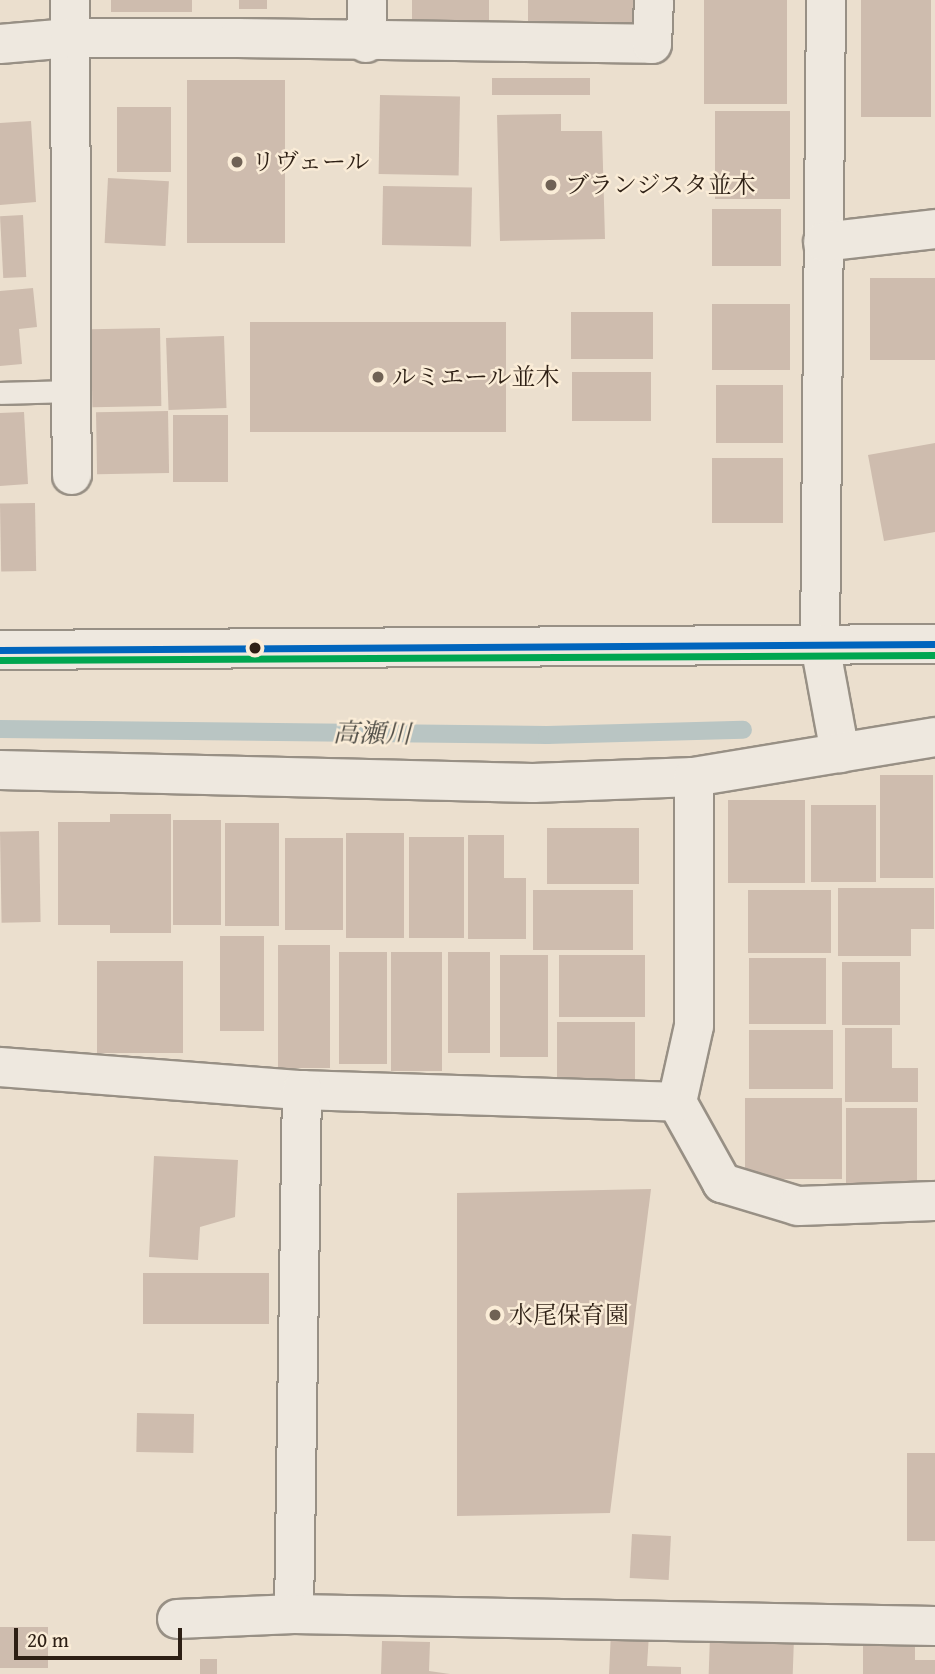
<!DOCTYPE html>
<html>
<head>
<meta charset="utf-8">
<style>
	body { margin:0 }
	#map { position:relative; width:935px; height:1674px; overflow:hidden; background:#ebdfce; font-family:"Gentium Book Plus","Noto Serif JP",serif }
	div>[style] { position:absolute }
	.stream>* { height:18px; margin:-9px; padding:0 9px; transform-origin:9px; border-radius:9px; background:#b9c5c3 }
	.building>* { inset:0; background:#cebcae; transform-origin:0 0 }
	.roads { filter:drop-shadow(2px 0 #989085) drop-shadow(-2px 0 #989085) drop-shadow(0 2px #989085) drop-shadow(0 -2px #989085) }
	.service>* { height:21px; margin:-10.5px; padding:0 10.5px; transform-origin:10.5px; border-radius:10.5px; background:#eee8df }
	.minor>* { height:38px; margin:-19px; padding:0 19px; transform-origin:19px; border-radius:19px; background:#eee8df }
	.tertiary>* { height:38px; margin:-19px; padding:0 19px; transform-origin:19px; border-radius:19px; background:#eee8df }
	.bus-1>* { height:7px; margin:-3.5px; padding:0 3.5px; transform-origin:3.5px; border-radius:3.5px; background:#0065bd }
	.bus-2>* { height:7px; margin:-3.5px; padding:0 3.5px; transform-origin:3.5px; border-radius:3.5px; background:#00a651 }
	.dots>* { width:19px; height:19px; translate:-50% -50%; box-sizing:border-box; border:4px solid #faecd7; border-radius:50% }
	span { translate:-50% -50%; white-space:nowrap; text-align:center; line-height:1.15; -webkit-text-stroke:5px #faecd7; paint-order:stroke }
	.poi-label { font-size:24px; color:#2d1f14 }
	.left { translate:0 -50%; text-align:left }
	.water-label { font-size:26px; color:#504e47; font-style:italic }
	.scale { position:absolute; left:14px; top:1628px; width:168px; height:32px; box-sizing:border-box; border:4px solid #2d1f14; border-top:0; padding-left:9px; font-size:21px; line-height:24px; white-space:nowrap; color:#2d1f14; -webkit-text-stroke:5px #faecd7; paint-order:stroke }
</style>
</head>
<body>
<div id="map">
	<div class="stream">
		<div style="left:0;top:729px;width:547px;rotate:0.63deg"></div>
		<div style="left:547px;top:735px;width:196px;rotate:-1.5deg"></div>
	</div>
	<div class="building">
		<div style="left:111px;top:0;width:81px;height:12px"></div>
		<div style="left:239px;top:0;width:28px;height:9px"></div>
		<div style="left:412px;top:0;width:77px;height:23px"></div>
		<div style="left:528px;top:0;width:106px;height:28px"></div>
		<div style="left:704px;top:0;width:83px;height:104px"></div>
		<div style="left:861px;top:0;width:70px;height:117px"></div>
		<div style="left:590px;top:78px;width:17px;height:98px;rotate:90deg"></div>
		<div style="left:285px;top:80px;width:163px;height:98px;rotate:90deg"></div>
		<div style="left:380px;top:95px;width:80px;height:79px;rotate:1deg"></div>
		<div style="left:117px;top:107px;width:54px;height:65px"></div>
		<div style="left:715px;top:111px;width:75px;height:88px"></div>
		<div style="clip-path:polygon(561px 114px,561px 131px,602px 131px,605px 239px,500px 241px,497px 115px)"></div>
		<div style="clip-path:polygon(31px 121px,36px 202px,0 205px,0 123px)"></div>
		<div style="left:108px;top:178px;width:61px;height:65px;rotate:3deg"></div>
		<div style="left:383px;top:186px;width:89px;height:59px;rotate:1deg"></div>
		<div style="left:712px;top:209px;width:69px;height:57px"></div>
		<div style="left:23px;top:215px;width:62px;height:23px;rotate:87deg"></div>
		<div style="left:935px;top:278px;width:82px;height:65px;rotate:90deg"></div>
		<div style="clip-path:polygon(33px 288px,37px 327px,19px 329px,22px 364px,0 366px,0 291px)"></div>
		<div style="left:712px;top:304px;width:78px;height:66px"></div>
		<div style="left:571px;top:312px;width:82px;height:47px"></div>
		<div style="left:250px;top:322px;width:256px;height:110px"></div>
		<div style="left:160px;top:328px;width:78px;height:69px;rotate:89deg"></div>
		<div style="left:224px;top:336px;width:72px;height:58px;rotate:88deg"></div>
		<div style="left:572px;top:372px;width:79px;height:49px"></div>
		<div style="left:716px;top:385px;width:67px;height:58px"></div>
		<div style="left:168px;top:411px;width:62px;height:72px;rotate:89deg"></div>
		<div style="clip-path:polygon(24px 412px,28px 484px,0 486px,0 413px)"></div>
		<div style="left:173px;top:415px;width:55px;height:67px"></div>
		<div style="clip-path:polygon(935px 443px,935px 532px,884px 541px,868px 455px)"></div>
		<div style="left:712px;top:458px;width:71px;height:65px"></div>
		<div style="left:35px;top:503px;width:68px;height:35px;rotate:89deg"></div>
		<div style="left:880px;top:775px;width:53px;height:103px"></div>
		<div style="left:728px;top:800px;width:77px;height:83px"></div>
		<div style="left:811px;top:805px;width:65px;height:77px"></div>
		<div style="clip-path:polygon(110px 814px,171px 814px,171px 933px,110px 933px,110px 925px,58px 925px,58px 822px,110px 822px)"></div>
		<div style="left:173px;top:820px;width:48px;height:105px"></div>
		<div style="left:225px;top:823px;width:54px;height:103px"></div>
		<div style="left:547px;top:828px;width:92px;height:56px"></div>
		<div style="left:39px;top:831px;width:91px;height:39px;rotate:89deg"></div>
		<div style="left:346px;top:833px;width:58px;height:105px"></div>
		<div style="clip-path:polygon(468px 835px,504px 835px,504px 878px,526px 878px,526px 939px,468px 939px)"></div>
		<div style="left:409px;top:837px;width:55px;height:101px"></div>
		<div style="left:285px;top:838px;width:58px;height:92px"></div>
		<div style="clip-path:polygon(838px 888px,934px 888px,934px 929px,911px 929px,911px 956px,838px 956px)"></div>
		<div style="left:533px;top:890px;width:100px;height:60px"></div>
		<div style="left:748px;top:890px;width:83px;height:63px"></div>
		<div style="left:220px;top:936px;width:44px;height:95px"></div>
		<div style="left:278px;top:945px;width:52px;height:123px"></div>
		<div style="left:339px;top:952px;width:48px;height:112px"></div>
		<div style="left:391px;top:952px;width:51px;height:119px"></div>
		<div style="left:448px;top:952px;width:42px;height:101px"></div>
		<div style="left:500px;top:955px;width:48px;height:102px"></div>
		<div style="left:559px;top:955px;width:86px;height:62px"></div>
		<div style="left:749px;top:958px;width:77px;height:66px"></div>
		<div style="left:97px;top:961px;width:86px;height:92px"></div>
		<div style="left:842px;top:962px;width:58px;height:63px"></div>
		<div style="left:557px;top:1022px;width:78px;height:67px"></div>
		<div style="clip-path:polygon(845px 1028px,892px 1028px,892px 1068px,918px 1068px,918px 1102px,845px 1102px)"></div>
		<div style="left:749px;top:1030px;width:84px;height:59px"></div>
		<div style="left:745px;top:1098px;width:97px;height:81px"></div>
		<div style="left:846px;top:1108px;width:71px;height:75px"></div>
		<div style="clip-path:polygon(154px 1156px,238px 1160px,235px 1217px,200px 1227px,198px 1260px,149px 1257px)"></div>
		<div style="clip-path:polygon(651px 1189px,610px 1513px,457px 1516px,457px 1193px)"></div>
		<div style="left:143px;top:1273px;width:126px;height:51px"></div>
		<div style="left:137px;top:1413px;width:57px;height:39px;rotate:1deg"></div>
		<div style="left:907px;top:1453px;width:28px;height:88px"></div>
		<div style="left:632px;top:1534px;width:39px;height:44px;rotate:3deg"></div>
		<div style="left:0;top:1627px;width:48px;height:41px"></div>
		<div style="clip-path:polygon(611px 1632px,649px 1634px,647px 1666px,681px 1667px,681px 1674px,609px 1674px)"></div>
		<div style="left:710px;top:1636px;width:84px;height:38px;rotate:2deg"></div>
		<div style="clip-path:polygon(382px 1641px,430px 1642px,429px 1671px,450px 1674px,381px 1674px)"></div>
		<div style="clip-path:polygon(863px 1641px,915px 1641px,915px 1660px,935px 1660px,935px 1674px,863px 1674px)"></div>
		<div style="left:200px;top:1659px;width:17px;height:15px"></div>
	</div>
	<div class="roads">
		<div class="service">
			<div style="left:0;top:393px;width:72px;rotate:-1.6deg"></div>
		</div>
		<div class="minor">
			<div style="left:70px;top:0;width:475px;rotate:89.8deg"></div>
			<div style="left:826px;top:0;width:645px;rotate:90.53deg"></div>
			<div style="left:820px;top:645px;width:110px;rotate:79.5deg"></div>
			<div style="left:366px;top:43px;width:43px;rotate:-88.7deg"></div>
			<div style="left:0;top:44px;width:70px;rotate:-4.9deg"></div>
			<div style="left:70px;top:38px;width:168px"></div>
			<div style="left:238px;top:38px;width:414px;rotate:0.8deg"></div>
			<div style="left:652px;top:44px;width:44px;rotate:-87.4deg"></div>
			<div style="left:823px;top:242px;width:113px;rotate:-6.6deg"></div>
			<div style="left:0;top:770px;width:533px;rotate:1.4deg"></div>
			<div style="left:533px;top:783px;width:161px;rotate:-2.1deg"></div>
			<div style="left:694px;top:777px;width:244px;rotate:-9.4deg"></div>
			<div style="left:0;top:1067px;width:303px;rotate:4.4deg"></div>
			<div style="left:302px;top:1090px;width:375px;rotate:1.8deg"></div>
			<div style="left:677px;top:1102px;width:93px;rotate:60.9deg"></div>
			<div style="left:722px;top:1183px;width:79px;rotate:16.8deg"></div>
			<div style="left:798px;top:1206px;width:137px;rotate:-2.1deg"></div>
			<div style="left:677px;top:1102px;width:78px;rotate:-77.4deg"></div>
			<div style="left:694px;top:1026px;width:249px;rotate:-90deg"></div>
			<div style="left:294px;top:1614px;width:524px;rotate:-89.13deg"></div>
			<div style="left:177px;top:1619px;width:117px;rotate:-2.4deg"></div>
			<div style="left:294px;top:1614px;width:641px;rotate:1.07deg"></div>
		</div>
		<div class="tertiary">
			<div style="left:0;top:650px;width:935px;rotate:-0.37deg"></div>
		</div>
	</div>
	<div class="bus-1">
		<div style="left:0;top:650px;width:935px;rotate:-0.37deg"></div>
	</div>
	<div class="bus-2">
		<div style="left:0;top:660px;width:935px;rotate:-0.31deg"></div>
	</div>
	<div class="dots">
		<div style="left:237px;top:162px;background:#706255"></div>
		<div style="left:551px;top:185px;background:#706255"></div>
		<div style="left:378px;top:377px;background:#706255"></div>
		<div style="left:255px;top:648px;background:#2d1f14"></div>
		<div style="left:495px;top:1315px;background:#706255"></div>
	</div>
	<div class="poi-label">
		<span class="left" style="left:251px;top:162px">リヴェール</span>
		<span class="left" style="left:565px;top:185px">ブランジスタ並木</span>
		<span class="left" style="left:392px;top:377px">ルミエール並木</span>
		<span class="left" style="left:509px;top:1315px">水尾保育園</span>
	</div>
	<div class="water-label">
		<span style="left:372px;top:733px;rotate:1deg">高瀬川</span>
	</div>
	<div class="scale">20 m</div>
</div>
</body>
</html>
